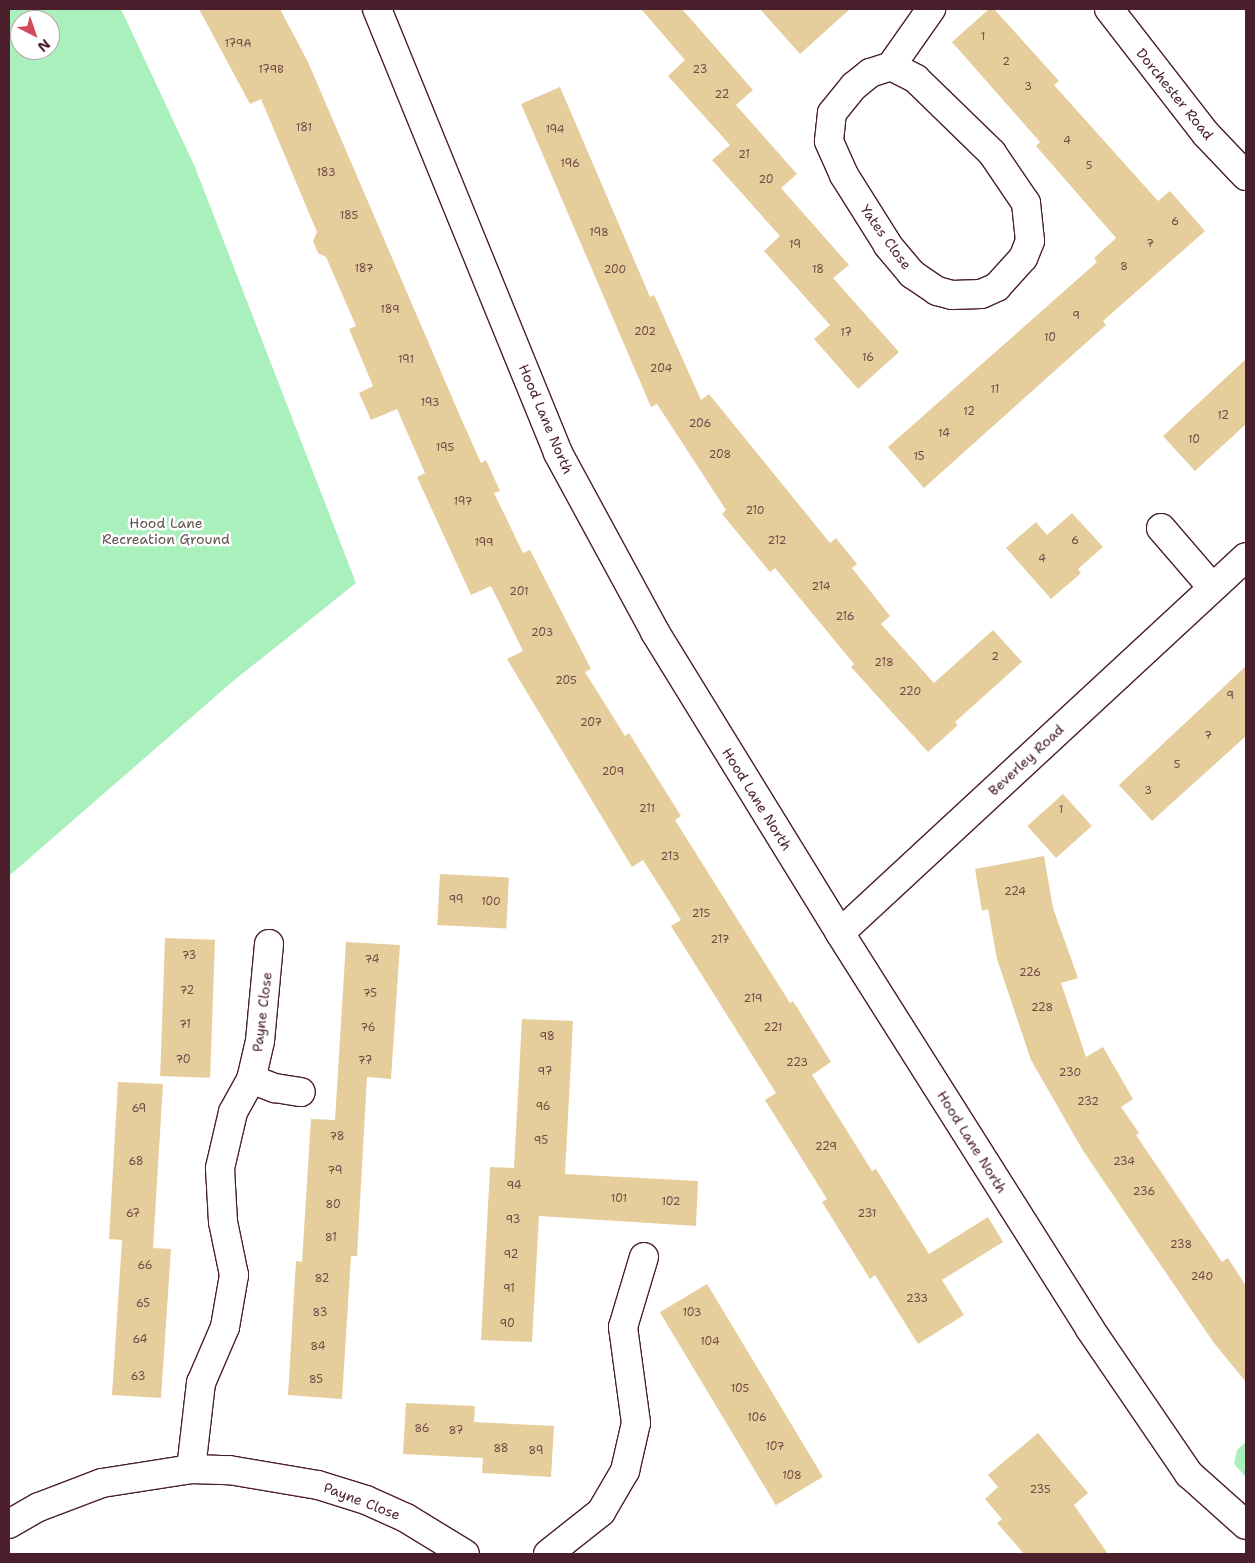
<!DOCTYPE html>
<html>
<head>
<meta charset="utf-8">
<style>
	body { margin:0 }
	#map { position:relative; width:1255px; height:1563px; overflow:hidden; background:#fff; font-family:"Shantell Sans",sans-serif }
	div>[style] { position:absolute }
	.green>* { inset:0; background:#a9f0bd }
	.building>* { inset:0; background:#e6cd9c; transform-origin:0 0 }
	.roads { filter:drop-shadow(1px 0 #4a1f2b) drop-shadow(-1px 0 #4a1f2b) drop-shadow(0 1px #4a1f2b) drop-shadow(0 -1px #4a1f2b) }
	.minor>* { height:28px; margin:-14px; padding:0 14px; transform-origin:14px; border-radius:14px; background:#fff }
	span { translate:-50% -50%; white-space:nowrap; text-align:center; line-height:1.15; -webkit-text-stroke:5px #fff; paint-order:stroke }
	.number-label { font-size:11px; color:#714a47 }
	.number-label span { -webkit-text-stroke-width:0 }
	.street-label { font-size:14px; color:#4a1f2b }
	.park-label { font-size:14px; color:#625350 }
	.frame { position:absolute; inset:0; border:10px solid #4a1f2b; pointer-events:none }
	.north { position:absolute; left:10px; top:10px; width:50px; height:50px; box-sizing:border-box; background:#fff; border:1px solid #b7a5aa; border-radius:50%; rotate:139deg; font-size:14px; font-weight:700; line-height:20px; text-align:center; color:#4a1f2b }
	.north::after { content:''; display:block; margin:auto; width:18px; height:22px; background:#d1495b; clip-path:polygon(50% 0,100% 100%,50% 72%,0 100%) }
</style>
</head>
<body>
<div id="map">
	<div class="green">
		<div style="clip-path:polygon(evenodd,9px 9px,121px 9px,195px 167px,356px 583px,232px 682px,9px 876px,9px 9px,20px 20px,50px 20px,50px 50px,20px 50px,20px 20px)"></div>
		<div style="clip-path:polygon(1246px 1442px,1246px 1477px,1234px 1464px,1237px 1450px)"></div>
	</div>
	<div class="building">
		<div style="clip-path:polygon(199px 9px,280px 9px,308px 62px,460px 416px,481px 463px,486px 460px,500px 491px,494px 493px,523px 553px,530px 550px,591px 669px,585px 672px,625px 736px,629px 733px,681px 816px,675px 820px,790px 1003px,793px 1001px,831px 1062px,812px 1075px,872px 1171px,876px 1169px,929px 1254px,988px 1217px,1003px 1242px,942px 1280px,964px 1315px,918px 1344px,875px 1275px,870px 1279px,822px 1202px,827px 1199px,765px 1100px,776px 1093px,671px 926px,681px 920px,643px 860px,632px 867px,507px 659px,523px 651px,491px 586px,471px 595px,417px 477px,425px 473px,397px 409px,371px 420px,359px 393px,373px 386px,349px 329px,356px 326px,326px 257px,318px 253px,313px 241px,317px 232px,261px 99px,250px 104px)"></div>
		<div style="clip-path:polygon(641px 9px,682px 9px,753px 90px,736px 105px,797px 174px,781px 188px,849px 265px,833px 278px,899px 352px,858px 389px,814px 339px,830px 325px,764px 251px,780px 236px,712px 160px,730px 145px,668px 76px,685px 60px)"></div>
		<div style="clip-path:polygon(760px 9px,850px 9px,800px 54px)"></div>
		<div style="clip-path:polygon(989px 9px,994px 9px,1059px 81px,1054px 85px,1158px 201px,1170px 191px,1205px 231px,1103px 321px,1106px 325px,924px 488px,888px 447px,1097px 262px,1094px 258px,1116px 238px,1036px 146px,1040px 142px,952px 42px)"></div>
		<div style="clip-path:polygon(560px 87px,650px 297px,654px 295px,701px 400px,709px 394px,830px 543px,836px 538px,857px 564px,852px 568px,890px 616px,881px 624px,934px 683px,993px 630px,1022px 662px,955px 722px,958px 725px,928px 752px,851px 667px,854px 664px,775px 568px,770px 572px,722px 514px,726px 510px,657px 404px,651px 407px,521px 104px)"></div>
		<div style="clip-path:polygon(1246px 359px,1246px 424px,1195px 471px,1163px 436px)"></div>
		<div style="clip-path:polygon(1072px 513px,1103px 547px,1078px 569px,1081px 573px,1051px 599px,1006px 548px,1036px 522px,1047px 535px)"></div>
		<div style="clip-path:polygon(1246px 666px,1246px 736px,1152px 821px,1119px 785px)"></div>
		<div style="left:1063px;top:794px;width:43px;height:48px;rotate:48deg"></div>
		<div style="clip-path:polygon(1044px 856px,1053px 908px,1078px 978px,1061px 983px,1086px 1057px,1103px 1047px,1133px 1099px,1121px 1107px,1139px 1133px,1136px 1135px,1222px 1262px,1228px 1258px,1246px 1286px,1246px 1382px,1214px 1343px,1140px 1235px,1082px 1149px,1031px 1060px,997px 959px,988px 909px,982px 911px,975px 869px)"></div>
		<div style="left:440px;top:874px;width:69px;height:51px;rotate:3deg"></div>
		<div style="left:165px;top:938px;width:50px;height:138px;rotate:2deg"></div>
		<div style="clip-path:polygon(346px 942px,400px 945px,391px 1079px,367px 1077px,357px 1256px,351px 1256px,342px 1399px,288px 1395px,296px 1261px,302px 1262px,311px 1119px,335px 1120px)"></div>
		<div style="clip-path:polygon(522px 1019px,573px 1021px,565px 1174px,698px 1181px,696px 1226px,539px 1216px,532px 1342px,481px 1340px,490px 1167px,514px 1168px)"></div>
		<div style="clip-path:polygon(118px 1082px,163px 1084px,153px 1248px,171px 1249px,161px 1398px,112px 1395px,122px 1240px,109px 1239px)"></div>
		<div style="left:707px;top:1284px;width:225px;height:55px;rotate:59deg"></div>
		<div style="clip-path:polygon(406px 1403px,475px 1406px,474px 1422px,554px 1426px,551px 1477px,482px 1473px,483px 1458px,403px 1454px)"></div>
		<div style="clip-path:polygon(1038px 1433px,1088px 1493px,1074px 1505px,1108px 1554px,1024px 1554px,997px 1523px,1002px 1519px,985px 1499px,998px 1487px,988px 1475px)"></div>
	</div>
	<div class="roads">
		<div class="minor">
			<div style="left:377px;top:9px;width:479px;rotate:67.8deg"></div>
			<div style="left:558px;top:453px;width:204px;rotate:61.5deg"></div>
			<div style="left:655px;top:632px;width:353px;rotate:58.4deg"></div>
			<div style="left:840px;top:933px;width:468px;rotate:57.7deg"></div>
			<div style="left:1090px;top:1329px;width:176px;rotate:55.7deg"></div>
			<div style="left:1189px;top:1474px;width:76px;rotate:41.8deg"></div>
			<div style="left:1109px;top:9px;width:158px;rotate:52.2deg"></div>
			<div style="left:1206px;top:134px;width:58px;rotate:46.4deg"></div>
			<div style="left:891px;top:66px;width:28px;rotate:27deg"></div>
			<div style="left:916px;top:79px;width:106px;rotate:44.2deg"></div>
			<div style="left:992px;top:153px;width:60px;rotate:55.8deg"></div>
			<div style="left:1026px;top:203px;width:38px;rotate:84deg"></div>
			<div style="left:1030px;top:241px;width:18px;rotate:112deg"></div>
			<div style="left:1023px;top:258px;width:39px;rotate:132deg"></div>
			<div style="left:997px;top:287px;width:17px;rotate:156deg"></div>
			<div style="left:981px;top:294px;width:29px;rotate:178deg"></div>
			<div style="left:952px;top:295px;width:16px;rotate:-165deg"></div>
			<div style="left:937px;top:291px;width:30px;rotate:-146deg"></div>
			<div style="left:912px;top:274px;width:38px;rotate:-130deg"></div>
			<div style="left:888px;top:245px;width:83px;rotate:-122.2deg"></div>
			<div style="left:844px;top:175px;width:37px;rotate:-114deg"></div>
			<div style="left:829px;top:141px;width:28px;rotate:-84deg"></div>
			<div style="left:832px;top:113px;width:35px;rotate:-51deg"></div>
			<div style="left:854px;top:86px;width:21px;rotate:-39deg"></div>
			<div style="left:870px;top:73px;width:22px;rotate:-18deg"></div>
			<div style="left:891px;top:66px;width:70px;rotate:-54.9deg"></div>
			<div style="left:1161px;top:528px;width:78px;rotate:49.2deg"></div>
			<div style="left:840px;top:933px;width:553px;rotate:-42.8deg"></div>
			<div style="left:269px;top:944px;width:97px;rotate:95.3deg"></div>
			<div style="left:260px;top:1041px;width:39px;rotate:103deg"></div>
			<div style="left:251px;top:1079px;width:26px;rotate:21deg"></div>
			<div style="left:275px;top:1088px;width:26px;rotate:9deg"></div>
			<div style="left:191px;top:1469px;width:87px;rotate:-83.4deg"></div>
			<div style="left:201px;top:1383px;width:61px;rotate:-66.8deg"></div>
			<div style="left:225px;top:1327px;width:53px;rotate:-80.2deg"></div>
			<div style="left:234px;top:1275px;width:54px;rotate:-101.7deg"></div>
			<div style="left:223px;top:1222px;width:54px;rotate:-93.2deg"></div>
			<div style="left:220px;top:1168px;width:57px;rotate:-76.9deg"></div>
			<div style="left:233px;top:1112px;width:38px;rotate:-61deg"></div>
			<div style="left:9px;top:1524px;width:34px;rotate:-30deg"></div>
			<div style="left:39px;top:1507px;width:67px;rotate:-20.9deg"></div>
			<div style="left:102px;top:1483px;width:90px;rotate:-8.9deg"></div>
			<div style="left:191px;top:1469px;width:38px;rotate:2deg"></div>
			<div style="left:229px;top:1470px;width:90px;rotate:9.6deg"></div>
			<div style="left:318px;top:1485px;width:50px;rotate:17.4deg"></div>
			<div style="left:366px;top:1500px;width:44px;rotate:24.2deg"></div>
			<div style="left:406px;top:1518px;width:69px;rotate:31.4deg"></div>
			<div style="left:548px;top:1554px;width:68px;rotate:-38.4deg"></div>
			<div style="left:601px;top:1512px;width:48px;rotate:-59.7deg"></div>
			<div style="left:625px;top:1471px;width:49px;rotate:-77.1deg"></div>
			<div style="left:636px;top:1423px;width:97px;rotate:-97.7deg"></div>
			<div style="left:623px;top:1327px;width:73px;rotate:-73.3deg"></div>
		</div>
	</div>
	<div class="number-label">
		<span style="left:983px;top:37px">1</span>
		<span style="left:238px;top:44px">179A</span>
		<span style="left:1006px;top:62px">2</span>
		<span style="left:271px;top:70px">179B</span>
		<span style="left:700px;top:70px">23</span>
		<span style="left:1028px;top:87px">3</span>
		<span style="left:722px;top:95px">22</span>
		<span style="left:304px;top:128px">181</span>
		<span style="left:555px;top:130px">194</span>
		<span style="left:1067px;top:141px">4</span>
		<span style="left:744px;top:155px">21</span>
		<span style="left:570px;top:164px">196</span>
		<span style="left:1089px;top:166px">5</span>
		<span style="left:326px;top:173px">183</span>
		<span style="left:766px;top:180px">20</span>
		<span style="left:349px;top:216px">185</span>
		<span style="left:1175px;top:222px">6</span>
		<span style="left:599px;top:233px">198</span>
		<span style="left:1150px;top:244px">7</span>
		<span style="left:795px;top:245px">19</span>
		<span style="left:1124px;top:267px">8</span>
		<span style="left:364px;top:269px">187</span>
		<span style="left:615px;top:270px">200</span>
		<span style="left:818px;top:270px">18</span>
		<span style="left:390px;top:310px">189</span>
		<span style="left:1076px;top:316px">9</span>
		<span style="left:645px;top:332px">202</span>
		<span style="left:846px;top:333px">17</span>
		<span style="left:1050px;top:338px">10</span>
		<span style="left:868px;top:358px">16</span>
		<span style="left:406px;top:360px">191</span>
		<span style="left:661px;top:369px">204</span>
		<span style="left:995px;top:390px">11</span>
		<span style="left:430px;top:403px">193</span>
		<span style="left:969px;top:412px">12</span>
		<span style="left:1223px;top:416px">12</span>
		<span style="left:700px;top:424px">206</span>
		<span style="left:944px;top:434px">14</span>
		<span style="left:1194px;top:440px">10</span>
		<span style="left:445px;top:448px">195</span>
		<span style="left:720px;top:455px">208</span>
		<span style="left:919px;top:457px">15</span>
		<span style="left:463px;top:502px">197</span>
		<span style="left:755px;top:511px">210</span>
		<span style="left:777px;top:541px">212</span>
		<span style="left:1075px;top:541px">6</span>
		<span style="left:484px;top:543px">199</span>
		<span style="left:1042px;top:559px">4</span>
		<span style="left:821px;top:587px">214</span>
		<span style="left:519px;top:592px">201</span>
		<span style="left:845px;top:617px">216</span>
		<span style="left:542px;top:633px">203</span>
		<span style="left:995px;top:657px">2</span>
		<span style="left:884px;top:663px">218</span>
		<span style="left:566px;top:681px">205</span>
		<span style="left:910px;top:692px">220</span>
		<span style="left:1230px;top:696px">9</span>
		<span style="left:591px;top:723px">207</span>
		<span style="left:1208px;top:736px">7</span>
		<span style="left:1177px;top:765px">5</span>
		<span style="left:613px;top:772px">209</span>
		<span style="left:1148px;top:791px">3</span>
		<span style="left:647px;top:809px">211</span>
		<span style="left:1061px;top:810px">1</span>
		<span style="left:670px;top:857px">213</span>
		<span style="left:1015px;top:892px">224</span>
		<span style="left:456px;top:900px">99</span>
		<span style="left:491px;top:902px">100</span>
		<span style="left:701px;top:914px">215</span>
		<span style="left:720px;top:940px">217</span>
		<span style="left:189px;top:956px">73</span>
		<span style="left:372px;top:960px">74</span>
		<span style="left:1030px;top:973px">226</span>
		<span style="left:187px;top:991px">72</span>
		<span style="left:370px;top:994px">75</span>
		<span style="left:753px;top:999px">219</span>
		<span style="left:1042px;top:1008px">228</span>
		<span style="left:185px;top:1025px">71</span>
		<span style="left:368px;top:1028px">76</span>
		<span style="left:773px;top:1028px">221</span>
		<span style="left:547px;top:1037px">98</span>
		<span style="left:183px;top:1060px">70</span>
		<span style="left:365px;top:1061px">77</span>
		<span style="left:797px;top:1063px">223</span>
		<span style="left:545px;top:1072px">97</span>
		<span style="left:1070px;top:1073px">230</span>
		<span style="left:1088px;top:1102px">232</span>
		<span style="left:543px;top:1107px">96</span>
		<span style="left:139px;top:1109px">69</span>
		<span style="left:337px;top:1137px">78</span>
		<span style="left:541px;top:1141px">95</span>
		<span style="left:826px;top:1147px">229</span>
		<span style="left:136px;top:1162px">68</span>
		<span style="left:1124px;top:1162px">234</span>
		<span style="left:335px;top:1171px">79</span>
		<span style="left:514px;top:1186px">94</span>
		<span style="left:1144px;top:1192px">236</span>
		<span style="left:619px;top:1199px">101</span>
		<span style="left:671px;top:1202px">102</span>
		<span style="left:333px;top:1205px">80</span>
		<span style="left:133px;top:1214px">67</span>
		<span style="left:867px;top:1214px">231</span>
		<span style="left:513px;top:1220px">93</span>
		<span style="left:331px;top:1238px">81</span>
		<span style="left:1181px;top:1245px">238</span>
		<span style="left:511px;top:1255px">92</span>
		<span style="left:145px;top:1266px">66</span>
		<span style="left:1202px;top:1277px">240</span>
		<span style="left:322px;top:1279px">82</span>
		<span style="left:509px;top:1289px">91</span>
		<span style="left:917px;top:1299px">233</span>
		<span style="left:143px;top:1304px">65</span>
		<span style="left:320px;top:1313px">83</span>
		<span style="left:692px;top:1313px">103</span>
		<span style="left:507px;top:1324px">90</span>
		<span style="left:140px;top:1340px">64</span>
		<span style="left:710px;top:1342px">104</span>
		<span style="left:318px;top:1347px">84</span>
		<span style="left:138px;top:1377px">63</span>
		<span style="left:316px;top:1380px">85</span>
		<span style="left:740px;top:1389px">105</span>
		<span style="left:757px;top:1418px">106</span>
		<span style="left:422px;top:1429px">86</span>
		<span style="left:456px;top:1431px">87</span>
		<span style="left:775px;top:1447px">107</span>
		<span style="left:501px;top:1449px">88</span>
		<span style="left:536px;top:1451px">89</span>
		<span style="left:792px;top:1476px">108</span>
		<span style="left:1040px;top:1490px">235</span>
	</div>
	<div class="street-label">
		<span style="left:1175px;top:94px;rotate:51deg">Dorchester Road</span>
		<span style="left:886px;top:237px;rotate:54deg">Yates Close</span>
		<span style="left:546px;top:419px;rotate:67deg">Hood Lane North</span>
		<span style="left:1026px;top:760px;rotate:-43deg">Beverley Road</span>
		<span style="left:757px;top:799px;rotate:58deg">Hood Lane North</span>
		<span style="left:262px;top:1012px;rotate:-83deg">Payne Close</span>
		<span style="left:972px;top:1142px;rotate:58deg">Hood Lane North</span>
		<span style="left:362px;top:1501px;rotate:21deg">Payne Close</span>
	</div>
	<div class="park-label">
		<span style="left:166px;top:531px">Hood Lane<br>Recreation Ground</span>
	</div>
	<div class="frame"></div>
	<div class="north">N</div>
</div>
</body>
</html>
